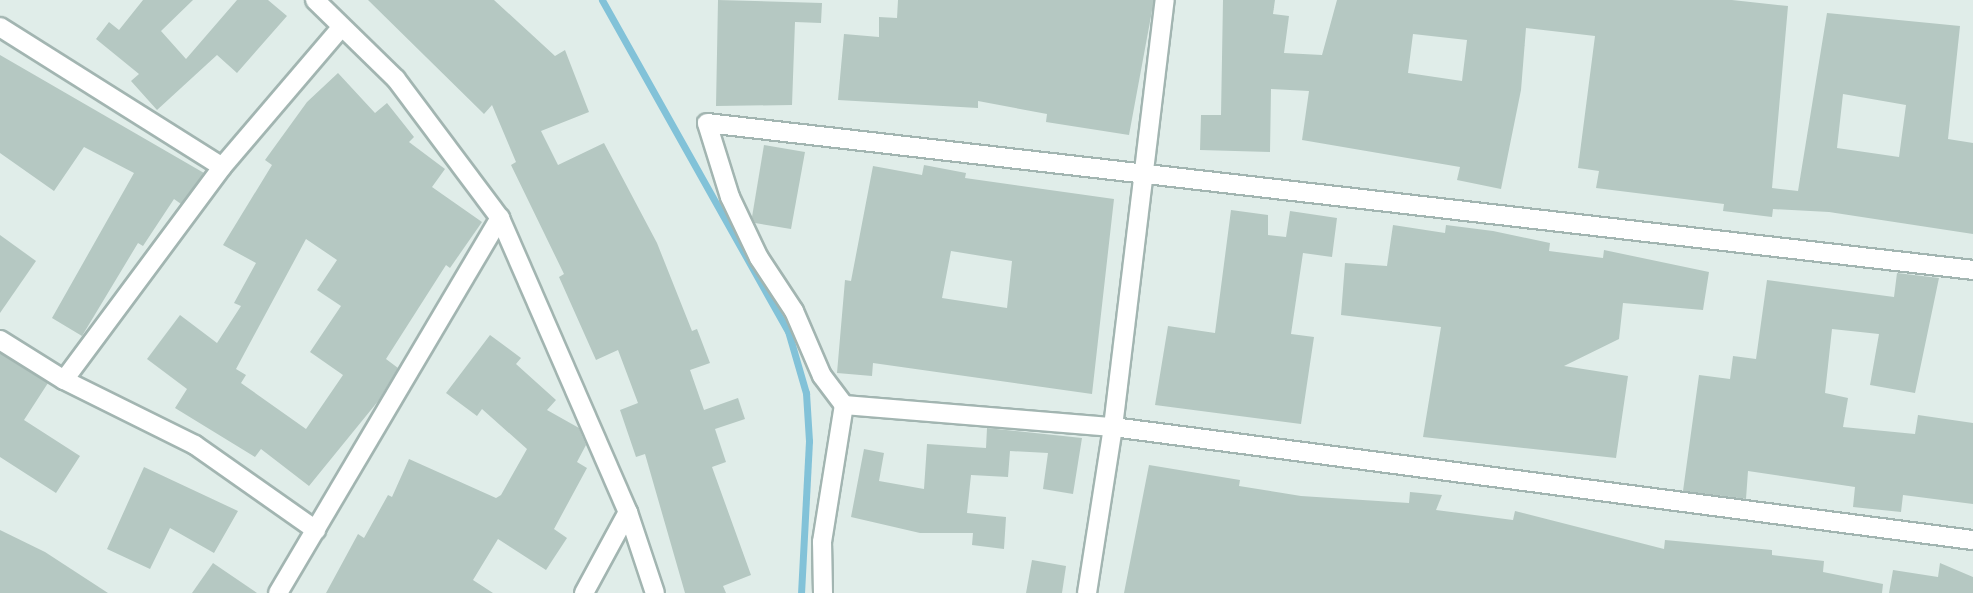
<!DOCTYPE html>
<html>
<head>
<meta charset="utf-8">
<style>
	body { margin:0 }
	#map { position:relative; width:1973px; height:593px; overflow:hidden; background:#e0ede9; font-family:Signika,sans-serif }
	div>[style] { position:absolute }
	.stream>* { height:7px; margin:-3.5px; padding:0 3.5px; transform-origin:3.5px; border-radius:3.5px; background:#82c2d8 }
	.building>* { inset:0; background:#b5c8c2 }
	.roads { filter:drop-shadow(2px 0 #a2b5b1) drop-shadow(-2px 0 #a2b5b1) drop-shadow(0 2px #a2b5b1) drop-shadow(0 -2px #a2b5b1) }
	.minor>* { height:18px; margin:-9px; padding:0 9px; transform-origin:9px; border-radius:9px; background:#fff }
	span { translate:-50% -50%; white-space:nowrap; text-align:center; line-height:1.15; -webkit-text-stroke:4.5px #f1f9f6; paint-order:stroke }
</style>
</head>
<body>
<div id="map">
	<div class="stream">
		<div style="left:602px;top:0;width:380px;rotate:60.7deg"></div>
		<div style="left:788px;top:331px;width:65px;rotate:73.8deg"></div>
		<div style="left:806px;top:393px;width:48px;rotate:86.4deg"></div>
		<div style="left:809px;top:441px;width:152px;rotate:93deg"></div>
	</div>
	<div class="building">
		<div style="clip-path:polygon(143px 0,193px 0,161px 31px,186px 59px,237px 0,268px 0,287px 16px,237px 73px,217px 55px,157px 110px,131px 81px,139px 74px,96px 39px,109px 22px,119px 30px)"></div>
		<div style="clip-path:polygon(368px 0,494px 0,555px 56px,565px 50px,589px 112px,541px 131px,558px 165px,604px 143px,657px 243px,692px 331px,697px 329px,710px 363px,690px 370px,704px 410px,738px 398px,745px 419px,715px 429px,726px 462px,712px 467px,751px 575px,723px 586px,726px 593px,685px 593px,645px 454px,636px 457px,620px 410px,638px 403px,618px 350px,596px 360px,559px 277px,564px 274px,511px 165px,516px 162px,492px 105px,484px 114px)"></div>
		<div style="clip-path:polygon(718px 0,822px 3px,821px 23px,795px 22px,792px 105px,716px 106px)"></div>
		<div style="clip-path:polygon(898px 0,1154px 0,1129px 135px,1046px 122px,1047px 114px,978px 101px,978px 108px,838px 100px,844px 34px,879px 37px,879px 17px,897px 18px)"></div>
		<div style="clip-path:polygon(evenodd,1223px 0,1275px 0,1273px 14px,1289px 16px,1284px 53px,1322px 55px,1337px 0,1732px 0,1788px 6px,1772px 188px,1798px 191px,1827px 13px,1960px 26px,1948px 139px,1973px 143px,1973px 234px,1829px 212px,1773px 209px,1772px 217px,1723px 211px,1724px 204px,1596px 188px,1599px 171px,1578px 168px,1595px 36px,1526px 28px,1521px 90px,1501px 189px,1457px 180px,1460px 167px,1302px 140px,1309px 91px,1271px 89px,1270px 152px,1200px 150px,1201px 115px,1221px 115px,1223px 0,1413px 34px,1467px 40px,1462px 81px,1408px 73px,1413px 34px,1223px 0,1843px 94px,1906px 105px,1899px 157px,1837px 148px,1843px 94px)"></div>
		<div style="clip-path:polygon(0 55px,204px 173px,181px 204px,174px 199px,143px 246px,138px 243px,82px 336px,52px 318px,134px 173px,84px 147px,54px 191px,0 153px)"></div>
		<div style="clip-path:polygon(evenodd,338px 73px,375px 113px,387px 103px,414px 137px,409px 142px,445px 169px,432px 187px,482px 222px,450px 268px,446px 265px,386px 359px,398px 368px,379px 400px,309px 486px,261px 449px,255px 457px,175px 408px,187px 389px,147px 359px,180px 315px,217px 343px,241px 306px,234px 303px,256px 263px,223px 245px,272px 165px,265px 160px,307px 102px,338px 73px,306px 239px,337px 260px,317px 290px,341px 306px,310px 352px,343px 375px,306px 429px,241px 383px,246px 375px,236px 369px,306px 239px)"></div>
		<div style="clip-path:polygon(764px 145px,805px 152px,791px 229px,755px 223px,752px 217px)"></div>
		<div style="clip-path:polygon(evenodd,924px 165px,966px 173px,965px 178px,1114px 199px,1092px 394px,873px 363px,872px 376px,837px 373px,845px 280px,851px 281px,873px 166px,922px 175px,924px 165px,951px 251px,1012px 261px,1007px 308px,942px 298px,951px 251px)"></div>
		<div style="clip-path:polygon(1231px 210px,1268px 215px,1268px 235px,1286px 237px,1290px 211px,1337px 218px,1332px 257px,1303px 253px,1291px 334px,1314px 337px,1301px 424px,1155px 405px,1168px 326px,1215px 333px)"></div>
		<div style="clip-path:polygon(1393px 225px,1445px 233px,1446px 225px,1493px 231px,1550px 243px,1549px 251px,1603px 258px,1604px 250px,1709px 272px,1703px 310px,1623px 303px,1619px 339px,1564px 366px,1628px 376px,1616px 458px,1423px 437px,1441px 327px,1341px 315px,1345px 263px,1387px 266px)"></div>
		<div style="clip-path:polygon(0 235px,36px 261px,0 313px)"></div>
		<div style="clip-path:polygon(1897px 273px,1939px 278px,1915px 393px,1870px 385px,1879px 334px,1832px 329px,1825px 393px,1848px 398px,1843px 427px,1915px 434px,1918px 415px,1973px 423px,1973px 504px,1903px 495px,1901px 512px,1853px 507px,1855px 487px,1748px 471px,1746px 499px,1683px 491px,1699px 375px,1730px 379px,1733px 356px,1756px 359px,1767px 280px,1894px 297px)"></div>
		<div style="clip-path:polygon(490px 335px,521px 358px,516px 364px,556px 400px,547px 410px,579px 428px,586px 445px,577px 462px,587px 468px,554px 529px,567px 538px,546px 570px,498px 539px,473px 580px,493px 593px,326px 593px,358px 534px,364px 538px,388px 495px,392px 497px,409px 459px,496px 498px,501px 495px,527px 449px,482px 409px,477px 416px,446px 393px)"></div>
		<div style="clip-path:polygon(0 353px,48px 383px,24px 420px,80px 456px,56px 493px,0 457px)"></div>
		<div style="clip-path:polygon(987px 428px,1082px 438px,1073px 494px,1043px 489px,1048px 453px,1010px 451px,1008px 477px,971px 475px,967px 513px,1006px 517px,1004px 549px,972px 545px,973px 533px,920px 533px,851px 517px,864px 449px,884px 453px,879px 481px,924px 489px,927px 444px,986px 448px)"></div>
		<div style="clip-path:polygon(1149px 465px,1240px 480px,1239px 486px,1301px 496px,1409px 503px,1410px 492px,1442px 495px,1436px 510px,1513px 520px,1515px 511px,1664px 549px,1665px 540px,1772px 550px,1772px 555px,1824px 561px,1823px 572px,1883px 584px,1882px 593px,1124px 593px)"></div>
		<div style="clip-path:polygon(144px 467px,238px 511px,214px 553px,170px 528px,150px 569px,107px 549px)"></div>
		<div style="clip-path:polygon(0 530px,45px 552px,108px 593px,0 593px)"></div>
		<div style="clip-path:polygon(1032px 560px,1066px 566px,1062px 593px,1026px 593px)"></div>
		<div style="clip-path:polygon(213px 563px,257px 593px,192px 593px)"></div>
		<div style="clip-path:polygon(1940px 563px,1973px 577px,1973px 593px,1889px 593px,1893px 570px,1938px 577px)"></div>
	</div>
	<div class="roads">
		<div class="minor">
			<div style="left:315px;top:0;width:113px;rotate:44.3deg"></div>
			<div style="left:396px;top:79px;width:174px;rotate:53.2deg"></div>
			<div style="left:500px;top:218px;width:321px;rotate:66.5deg"></div>
			<div style="left:628px;top:512px;width:85px;rotate:71.6deg"></div>
			<div style="left:0;top:27px;width:262px;rotate:32.2deg"></div>
			<div style="left:0;top:340px;width:75px;rotate:32deg"></div>
			<div style="left:64px;top:380px;width:146px;rotate:26.4deg"></div>
			<div style="left:195px;top:445px;width:148px;rotate:35.1deg"></div>
			<div style="left:64px;top:380px;width:265px;rotate:-53.4deg"></div>
			<div style="left:222px;top:167px;width:182px;rotate:-49.5deg"></div>
			<div style="left:844px;top:405px;width:270px;rotate:4.7deg"></div>
			<div style="left:1113px;top:427px;width:867px;rotate:7.49deg"></div>
			<div style="left:278px;top:593px;width:436px;rotate:-59.4deg"></div>
			<div style="left:584px;top:593px;width:92px;rotate:-61.5deg"></div>
			<div style="left:823px;top:593px;width:51px;rotate:-91.1deg"></div>
			<div style="left:822px;top:542px;width:139px;rotate:-80.9deg"></div>
			<div style="left:844px;top:405px;width:36px;rotate:-127deg"></div>
			<div style="left:822px;top:376px;width:71px;rotate:-113.3deg"></div>
			<div style="left:794px;top:311px;width:64px;rotate:-123.4deg"></div>
			<div style="left:759px;top:258px;width:68px;rotate:-115.4deg"></div>
			<div style="left:730px;top:197px;width:77px;rotate:-107.3deg"></div>
			<div style="left:707px;top:123px;width:1275px;rotate:6.62deg"></div>
			<div style="left:1087px;top:593px;width:168px;rotate:-81.1deg"></div>
			<div style="left:1113px;top:427px;width:430px;rotate:-83.1deg"></div>
		</div>
	</div>
</div>
</body>
</html>
